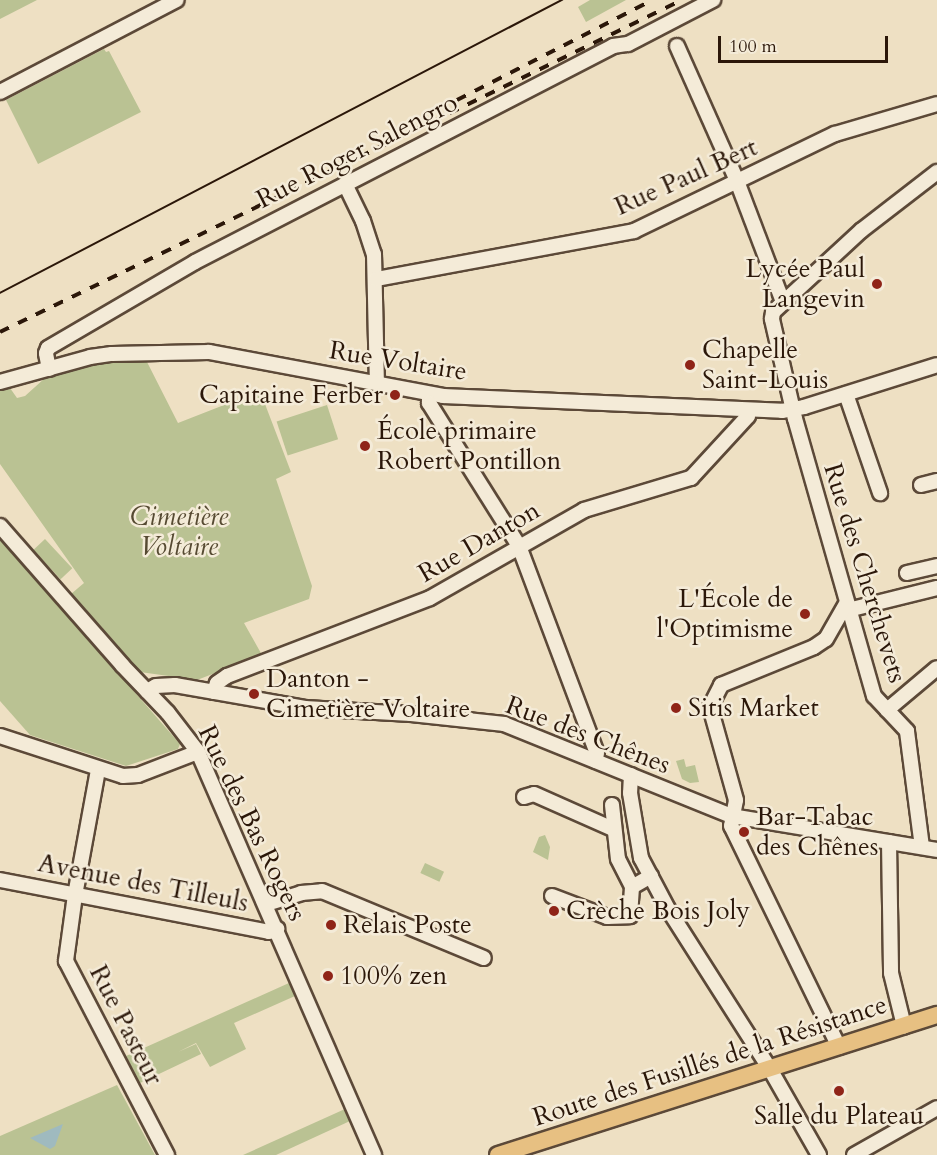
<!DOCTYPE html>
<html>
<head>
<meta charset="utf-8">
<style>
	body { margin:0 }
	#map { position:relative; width:937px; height:1155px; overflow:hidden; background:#eee0c3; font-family:Cardo,serif }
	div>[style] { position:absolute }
	.green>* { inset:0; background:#bac293; transform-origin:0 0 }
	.water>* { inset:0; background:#9fbabf }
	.roads { filter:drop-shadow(2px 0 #5c4938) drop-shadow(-2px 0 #5c4938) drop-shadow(0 2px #5c4938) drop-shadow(0 -2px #5c4938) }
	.minor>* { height:14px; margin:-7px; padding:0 7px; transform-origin:7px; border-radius:7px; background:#f4ebd8 }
	.major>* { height:16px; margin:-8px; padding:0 8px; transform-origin:8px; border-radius:8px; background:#e7c082 }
	.tram>* { height:1.5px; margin:-0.75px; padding:0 0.75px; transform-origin:0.75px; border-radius:0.75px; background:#2b1709 }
	.rail>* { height:4px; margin-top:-2px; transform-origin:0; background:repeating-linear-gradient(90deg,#2b1709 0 10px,transparent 0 20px) }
	.dots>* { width:16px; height:16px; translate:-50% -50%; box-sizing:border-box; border:3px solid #f4ebd8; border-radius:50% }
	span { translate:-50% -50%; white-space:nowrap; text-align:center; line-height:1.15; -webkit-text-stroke:5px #f4ebd8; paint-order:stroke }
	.street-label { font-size:26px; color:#2b1709 }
	.poi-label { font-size:26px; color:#2b1709 }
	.right { translate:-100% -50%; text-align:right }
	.left { translate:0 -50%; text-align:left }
	.park-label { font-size:26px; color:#564a32; font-style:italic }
	.scale { position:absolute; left:718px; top:36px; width:170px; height:27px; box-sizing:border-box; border:3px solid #2b1709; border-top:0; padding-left:8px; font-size:18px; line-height:21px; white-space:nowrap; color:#2b1709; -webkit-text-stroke:4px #f4ebd8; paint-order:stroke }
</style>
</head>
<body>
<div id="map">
	<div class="green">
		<div style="clip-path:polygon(0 0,37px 0,0 19px)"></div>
		<div style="clip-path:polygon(590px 0,626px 0,586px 22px,578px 7px)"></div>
		<div style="clip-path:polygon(104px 49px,106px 52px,109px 51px,141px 112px,38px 164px,6px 100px)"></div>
		<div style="clip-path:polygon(146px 360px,178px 423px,260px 391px,291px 472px,276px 479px,312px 586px,309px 599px,244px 623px,262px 655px,197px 680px,140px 672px,71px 594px,84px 583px,0 464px,0 391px,10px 388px,17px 398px,25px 396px,45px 378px,112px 361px)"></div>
		<div style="left:327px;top:405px;width:36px;height:53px;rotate:72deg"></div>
		<div style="clip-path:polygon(0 538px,180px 744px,178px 749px,126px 766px,30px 735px,0 701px)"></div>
		<div style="left:45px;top:539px;width:40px;height:16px;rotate:47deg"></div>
		<div style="clip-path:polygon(684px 759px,686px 767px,695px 765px,699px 782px,690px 783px,682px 779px,676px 761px)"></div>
		<div style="clip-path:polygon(545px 835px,550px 847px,548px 860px,533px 852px,539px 837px)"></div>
		<div style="left:425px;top:863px;width:21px;height:11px;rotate:25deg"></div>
		<div style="clip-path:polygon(289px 983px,295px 996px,234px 1023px,246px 1049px,210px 1067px,196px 1043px,178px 1052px,196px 1044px,201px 1054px,140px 1083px,126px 1056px)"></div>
		<div style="clip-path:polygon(117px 1085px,155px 1155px,0 1155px,0 1136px)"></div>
		<div style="clip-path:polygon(345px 1109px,350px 1121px,276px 1155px,243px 1155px)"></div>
	</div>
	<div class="water">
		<div style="clip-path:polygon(63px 1124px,55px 1146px,50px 1149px,30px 1138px)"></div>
	</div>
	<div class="roads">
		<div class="minor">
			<div style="left:677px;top:46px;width:148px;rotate:66deg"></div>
			<div style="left:737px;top:181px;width:129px;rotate:69.2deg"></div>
			<div style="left:0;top:92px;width:199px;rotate:-27.5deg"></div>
			<div style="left:345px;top:184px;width:41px;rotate:64.1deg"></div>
			<div style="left:363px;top:221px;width:35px;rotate:72deg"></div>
			<div style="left:374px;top:254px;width:129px;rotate:88.7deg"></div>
			<div style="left:376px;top:279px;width:262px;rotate:-10.5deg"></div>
			<div style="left:634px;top:231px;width:223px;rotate:-25.8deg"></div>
			<div style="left:835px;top:134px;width:106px;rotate:-16.4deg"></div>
			<div style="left:49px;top:369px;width:16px;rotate:-101deg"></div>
			<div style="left:46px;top:353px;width:5px;rotate:-68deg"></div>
			<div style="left:48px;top:348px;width:170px;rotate:-30.3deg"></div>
			<div style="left:195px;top:262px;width:471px;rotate:-27.3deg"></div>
			<div style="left:613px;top:46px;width:15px;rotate:-8deg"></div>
			<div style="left:628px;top:44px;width:96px;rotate:-27.4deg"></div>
			<div style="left:0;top:382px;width:93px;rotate:-15.5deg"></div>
			<div style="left:90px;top:357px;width:22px;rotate:-8deg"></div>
			<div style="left:112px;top:354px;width:97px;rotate:-1.2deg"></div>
			<div style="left:209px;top:352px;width:238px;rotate:10.6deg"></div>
			<div style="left:443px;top:396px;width:339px;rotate:2.5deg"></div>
			<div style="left:782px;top:411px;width:22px;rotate:-10deg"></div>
			<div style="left:804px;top:407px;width:139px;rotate:-17.5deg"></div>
			<div style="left:429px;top:394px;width:9px;rotate:90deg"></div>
			<div style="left:429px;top:403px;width:169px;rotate:57.8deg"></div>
			<div style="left:519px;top:546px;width:221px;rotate:69.4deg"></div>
			<div style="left:597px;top:753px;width:8px;rotate:104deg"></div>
			<div style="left:846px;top:394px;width:105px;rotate:71deg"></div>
			<div style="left:921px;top:485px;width:16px;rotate:-14deg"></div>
			<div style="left:0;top:526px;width:185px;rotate:48.7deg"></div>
			<div style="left:122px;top:665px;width:66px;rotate:46.2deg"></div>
			<div style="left:168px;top:713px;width:49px;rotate:52.4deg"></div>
			<div style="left:198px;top:752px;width:440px;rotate:66.4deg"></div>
			<div style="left:907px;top:573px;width:31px;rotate:-13deg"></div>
			<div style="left:848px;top:610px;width:92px;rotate:-13.9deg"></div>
			<div style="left:147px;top:691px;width:10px;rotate:-29deg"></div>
			<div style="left:156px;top:686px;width:19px;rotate:-3deg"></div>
			<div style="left:175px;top:685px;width:132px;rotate:10deg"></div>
			<div style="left:305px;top:708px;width:106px;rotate:3.2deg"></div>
			<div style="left:411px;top:714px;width:94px;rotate:6.1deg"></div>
			<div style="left:504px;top:724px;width:246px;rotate:22deg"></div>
			<div style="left:732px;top:816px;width:208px;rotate:9.4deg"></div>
			<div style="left:214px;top:692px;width:9px;rotate:-72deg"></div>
			<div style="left:217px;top:683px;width:12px;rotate:-35deg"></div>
			<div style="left:227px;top:676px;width:217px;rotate:-21deg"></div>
			<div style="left:430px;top:598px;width:177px;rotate:-29.7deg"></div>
			<div style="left:584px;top:510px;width:112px;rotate:-16.7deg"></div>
			<div style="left:691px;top:478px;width:84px;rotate:-47.4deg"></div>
			<div style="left:748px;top:416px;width:6px;rotate:-90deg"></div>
			<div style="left:887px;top:710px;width:65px;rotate:-40deg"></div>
			<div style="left:0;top:736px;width:129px;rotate:18deg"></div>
			<div style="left:123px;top:776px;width:15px;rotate:-4deg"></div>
			<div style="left:138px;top:775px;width:64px;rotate:-21deg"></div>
			<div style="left:98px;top:770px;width:127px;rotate:100.4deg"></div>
			<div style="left:75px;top:895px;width:67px;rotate:97.8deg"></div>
			<div style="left:66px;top:961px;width:219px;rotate:62.5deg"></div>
			<div style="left:631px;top:775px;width:18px;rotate:93deg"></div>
			<div style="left:630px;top:793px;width:66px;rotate:80.4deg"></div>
			<div style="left:641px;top:858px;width:58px;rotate:62.1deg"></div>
			<div style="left:668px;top:909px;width:190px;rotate:57.5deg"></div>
			<div style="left:770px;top:1069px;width:99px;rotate:60.3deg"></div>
			<div style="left:524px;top:797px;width:10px;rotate:-17deg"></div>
			<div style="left:534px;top:794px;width:86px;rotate:23.9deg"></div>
			<div style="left:612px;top:805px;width:54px;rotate:83.7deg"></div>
			<div style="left:618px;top:859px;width:31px;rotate:63deg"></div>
			<div style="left:889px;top:842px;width:131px;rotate:89.1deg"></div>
			<div style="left:891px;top:973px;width:55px;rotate:76.2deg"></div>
			<div style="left:922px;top:847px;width:117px;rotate:-97.4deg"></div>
			<div style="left:907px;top:731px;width:48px;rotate:-133.3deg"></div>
			<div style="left:874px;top:696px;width:288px;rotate:-105.9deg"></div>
			<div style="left:795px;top:419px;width:103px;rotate:-103deg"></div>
			<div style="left:772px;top:319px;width:7px;rotate:-82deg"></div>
			<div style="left:773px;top:312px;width:121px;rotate:-42.7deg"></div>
			<div style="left:862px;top:230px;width:95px;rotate:-37.7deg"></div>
			<div style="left:0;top:880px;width:274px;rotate:10.9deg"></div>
			<div style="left:269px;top:932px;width:9px;rotate:-21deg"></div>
			<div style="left:552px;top:896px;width:59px;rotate:20.9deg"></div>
			<div style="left:607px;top:917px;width:23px;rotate:-2deg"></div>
			<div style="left:630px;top:916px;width:29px;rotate:-86deg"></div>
			<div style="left:632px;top:887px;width:22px;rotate:-30deg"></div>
			<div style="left:266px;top:904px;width:37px;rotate:-17deg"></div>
			<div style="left:301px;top:893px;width:21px;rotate:-5deg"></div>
			<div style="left:322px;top:891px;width:175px;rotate:22.5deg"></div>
			<div style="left:839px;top:1047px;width:246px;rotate:-116deg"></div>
			<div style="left:731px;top:826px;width:26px;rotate:-79deg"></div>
			<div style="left:736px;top:800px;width:97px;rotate:-105.6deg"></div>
			<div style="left:710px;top:707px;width:25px;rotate:-63deg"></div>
			<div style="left:721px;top:685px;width:100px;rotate:-22.2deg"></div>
			<div style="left:814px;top:647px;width:14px;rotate:-34deg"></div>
			<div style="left:826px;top:639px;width:40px;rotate:-60.3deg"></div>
			<div style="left:854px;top:1155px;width:95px;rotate:-29.5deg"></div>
		</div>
		<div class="major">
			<div style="left:498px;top:1155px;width:461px;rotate:-17.7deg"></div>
		</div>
	</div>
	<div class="tram">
		<div style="left:0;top:293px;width:634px;rotate:-27.54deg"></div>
	</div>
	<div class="rail">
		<div style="left:457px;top:100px;width:219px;rotate:-27.1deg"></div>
		<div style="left:0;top:332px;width:759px;rotate:-25.96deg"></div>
	</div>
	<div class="dots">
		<div style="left:877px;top:284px;background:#8f2418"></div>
		<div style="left:690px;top:365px;background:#8f2418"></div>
		<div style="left:395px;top:395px;background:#8f2418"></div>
		<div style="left:365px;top:446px;background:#8f2418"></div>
		<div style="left:805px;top:614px;background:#8f2418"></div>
		<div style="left:254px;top:694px;background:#8f2418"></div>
		<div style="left:676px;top:708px;background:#8f2418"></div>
		<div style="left:744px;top:832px;background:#8f2418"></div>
		<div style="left:554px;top:911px;background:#8f2418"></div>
		<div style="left:331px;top:925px;background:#8f2418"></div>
		<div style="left:328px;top:976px;background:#8f2418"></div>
		<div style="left:839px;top:1091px;background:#8f2418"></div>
	</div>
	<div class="street-label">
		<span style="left:357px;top:151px;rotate:-27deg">Rue Roger Salengro</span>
		<span style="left:686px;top:177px;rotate:-24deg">Rue Paul Bert</span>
		<span style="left:398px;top:361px;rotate:9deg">Rue Voltaire</span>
		<span style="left:479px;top:542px;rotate:-30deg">Rue Danton</span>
		<span style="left:865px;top:573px;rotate:73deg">Rue des Cherchevets</span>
		<span style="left:588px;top:735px;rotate:21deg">Rue des Chênes</span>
		<span style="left:252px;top:823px;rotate:64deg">Rue des Bas Rogers</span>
		<span style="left:143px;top:883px;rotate:11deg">Avenue des Tilleuls</span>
		<span style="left:126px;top:1025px;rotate:63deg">Rue Pasteur</span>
		<span style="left:710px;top:1061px;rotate:-18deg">Route des Fusillés de la Résistance</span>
	</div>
	<div class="poi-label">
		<span class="right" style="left:865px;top:284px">Lycée Paul<br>Langevin</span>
		<span class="left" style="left:702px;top:365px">Chapelle<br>Saint-Louis</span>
		<span class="right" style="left:383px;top:395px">Capitaine Ferber</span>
		<span class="left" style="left:377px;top:446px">École primaire<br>Robert Pontillon</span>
		<span class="right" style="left:793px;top:614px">L'École de<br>l'Optimisme</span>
		<span class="left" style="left:266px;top:694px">Danton -<br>Cimetière Voltaire</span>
		<span class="left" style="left:688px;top:708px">Sitis Market</span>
		<span class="left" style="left:756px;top:832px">Bar-Tabac<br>des Chênes</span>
		<span class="left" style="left:566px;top:911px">Crèche Bois Joly</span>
		<span class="left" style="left:343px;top:925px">Relais Poste</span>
		<span class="left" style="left:340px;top:976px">100% zen</span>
		<span style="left:839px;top:1116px">Salle du Plateau</span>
	</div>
	<div class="park-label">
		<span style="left:179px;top:532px">Cimetière<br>Voltaire</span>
	</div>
	<div class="scale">100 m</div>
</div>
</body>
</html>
